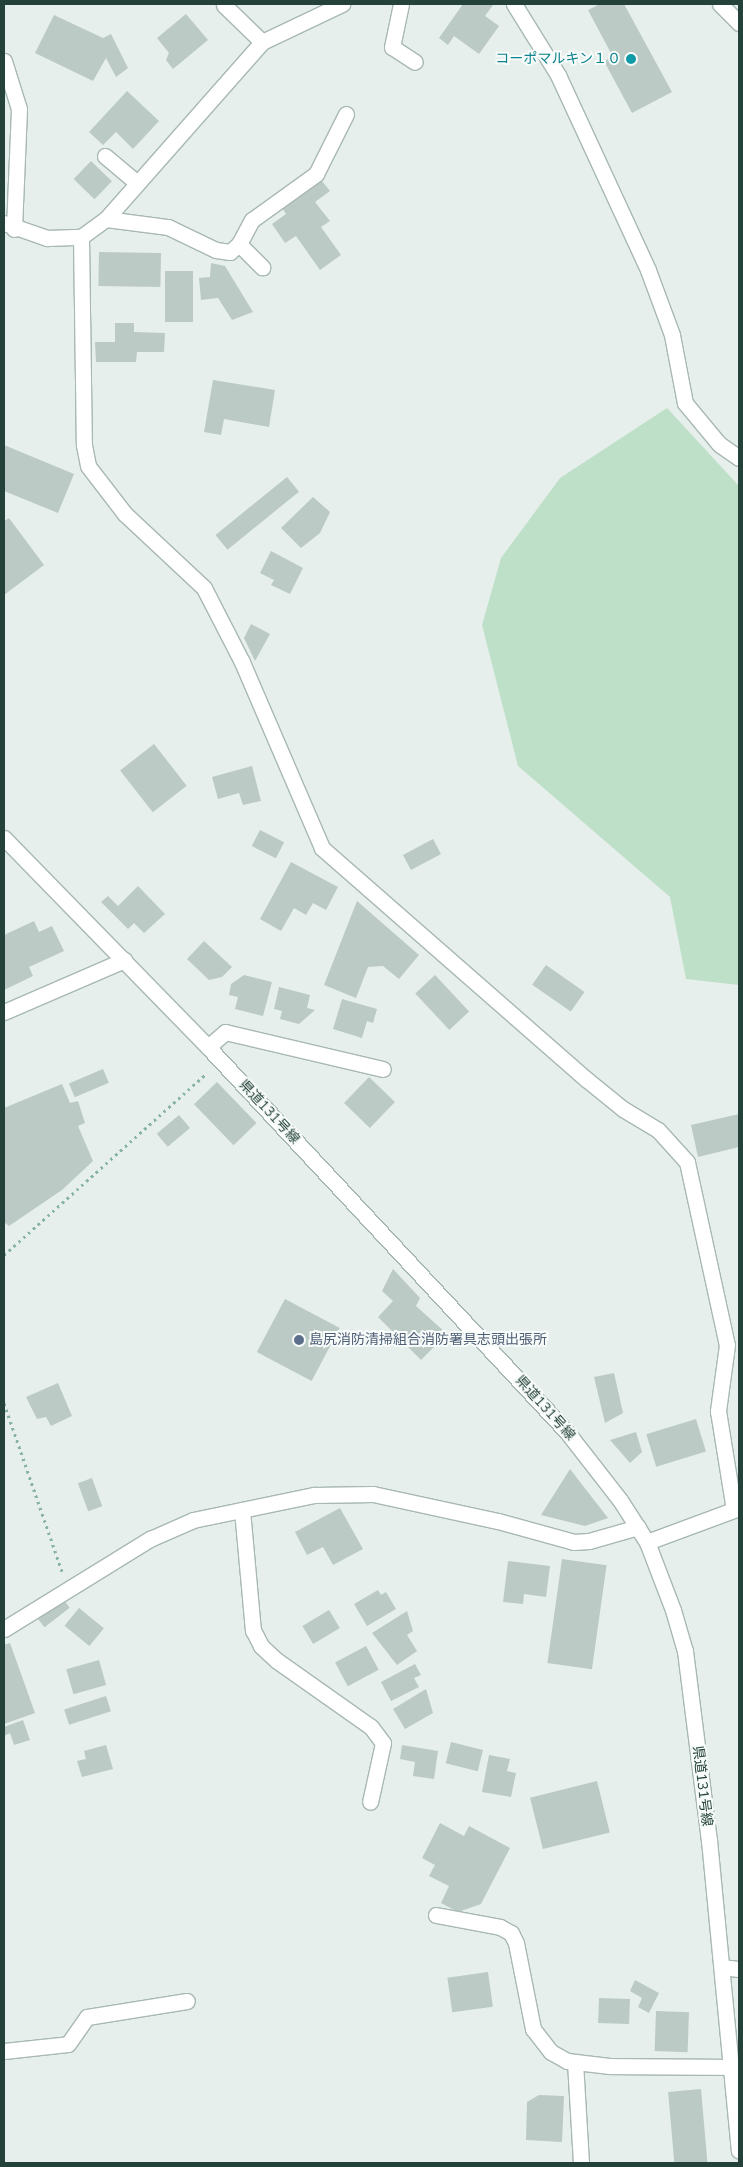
<!DOCTYPE html>
<html>
<head>
<meta charset="utf-8">
<style>
	body { margin:0 }
	#map { position:relative; width:743px; height:2167px; overflow:hidden; background:#e6efeb; font-family:"Nunito Sans","Noto Sans JP",sans-serif }
	div>[style] { position:absolute }
	.green>* { inset:0; background:#bfe0c8 }
	.building>* { inset:0; background:#bbcac4; transform-origin:0 0 }
	.path>* { height:3px; margin-top:-1.5px; transform-origin:0; background:repeating-linear-gradient(90deg,#86b3a5 0 2.5px,transparent 0 6.5px) }
	.roads { filter:drop-shadow(1px 0 #a8b8b2) drop-shadow(-1px 0 #a8b8b2) drop-shadow(0 1px #a8b8b2) drop-shadow(0 -1px #a8b8b2) }
	.street>* { height:15px; margin:-7.5px; padding:0 7.5px; transform-origin:7.5px; border-radius:7.5px; background:#fff }
	.secondary>* { height:15px; margin:-7.5px; padding:0 7.5px; transform-origin:7.5px; border-radius:7.5px; background:#fff }
	.dots>* { width:14px; height:14px; translate:-50% -50%; box-sizing:border-box; border:2px solid #f7fbf9; border-radius:50% }
	span { translate:-50% -50%; white-space:nowrap; text-align:center; line-height:1.15; -webkit-text-stroke:4px #f7fbf9; paint-order:stroke }
	.culture-label { font-size:14px; color:#0d838f }
	.right { translate:-100% -50%; text-align:right }
	.street-label { font-size:14px; color:#24423a }
	.service-label { font-size:14px; color:#4e5e75 }
	.left { translate:0 -50%; text-align:left }
	.frame { position:absolute; inset:0; border:5px solid #24423a; pointer-events:none }
</style>
</head>
<body>
<div id="map">
	<div class="green">
		<div style="clip-path:polygon(667px 408px,739px 486px,739px 985px,686px 979px,670px 897px,518px 766px,482px 625px,501px 558px,560px 478px)"></div>
	</div>
	<div class="building">
		<div style="clip-path:polygon(463px 4px,493px 5px,485px 16px,499px 26px,479px 54px,454px 36px,448px 45px,439px 38px)"></div>
		<div style="clip-path:polygon(600px 4px,624px 4px,672px 92px,632px 113px,604px 61px,613px 57px,588px 10px)"></div>
		<div style="clip-path:polygon(186px 14px,208px 40px,173px 69px,166px 60px,169px 53px,157px 38px)"></div>
		<div style="clip-path:polygon(54px 15px,103px 38px,111px 34px,128px 68px,116px 77px,106px 58px,93px 81px,35px 53px)"></div>
		<div style="clip-path:polygon(127px 91px,159px 121px,133px 149px,116px 132px,103px 145px,89px 132px)"></div>
		<div style="left:91px;top:161px;width:29px;height:25px;rotate:44deg"></div>
		<div style="clip-path:polygon(321px 180px,330px 191px,315px 202px,330px 221px,321px 227px,341px 255px,320px 270px,296px 236px,285px 243px,272px 224px,286px 214px,282px 208px)"></div>
		<div style="left:99px;top:252px;width:62px;height:34px;rotate:1deg"></div>
		<div style="clip-path:polygon(211px 263px,225px 266px,253px 312px,232px 320px,218px 298px,201px 300px,199px 278px,210px 277px)"></div>
		<div style="left:165px;top:271px;width:28px;height:51px"></div>
		<div style="clip-path:polygon(115px 323px,134px 323px,134px 332px,165px 333px,164px 352px,137px 352px,136px 362px,96px 362px,95px 342px,115px 342px)"></div>
		<div style="clip-path:polygon(213px 380px,275px 390px,269px 427px,224px 419px,221px 435px,204px 432px)"></div>
		<div style="clip-path:polygon(4px 445px,74px 474px,58px 513px,4px 491px)"></div>
		<div style="left:287px;top:477px;width:19px;height:92px;rotate:51deg"></div>
		<div style="clip-path:polygon(313px 497px,330px 512px,320px 533px,301px 548px,281px 528px)"></div>
		<div style="clip-path:polygon(9px 518px,44px 565px,4px 595px,4px 521px)"></div>
		<div style="clip-path:polygon(271px 551px,303px 568px,290px 594px,271px 585px,274px 580px,260px 573px)"></div>
		<div style="clip-path:polygon(251px 624px,270px 634px,255px 661px,244px 638px)"></div>
		<div style="left:154px;top:744px;width:53px;height:43px;rotate:52deg"></div>
		<div style="clip-path:polygon(252px 766px,261px 801px,243px 805px,239px 793px,218px 799px,212px 777px)"></div>
		<div style="left:260px;top:830px;width:27px;height:18px;rotate:27deg"></div>
		<div style="left:433px;top:839px;width:17px;height:34px;rotate:62deg"></div>
		<div style="clip-path:polygon(291px 862px,338px 887px,326px 910px,313px 903px,306px 915px,294px 908px,281px 931px,260px 919px)"></div>
		<div style="clip-path:polygon(138px 886px,165px 914px,144px 933px,134px 923px,128px 929px,101px 902px,108px 896px,118px 906px)"></div>
		<div style="clip-path:polygon(357px 901px,419px 955px,399px 979px,383px 966px,368px 967px,356px 998px,324px 985px)"></div>
		<div style="clip-path:polygon(34px 921px,39px 932px,52px 926px,64px 951px,29px 967px,33px 976px,4px 990px,4px 935px)"></div>
		<div style="clip-path:polygon(204px 941px,232px 967px,222px 977px,209px 980px,187px 959px)"></div>
		<div style="left:546px;top:965px;width:47px;height:24px;rotate:35deg"></div>
		<div style="clip-path:polygon(244px 975px,272px 982px,263px 1016px,235px 1009px,238px 997px,229px 995px,231px 984px)"></div>
		<div style="left:435px;top:975px;width:50px;height:27px;rotate:47deg"></div>
		<div style="clip-path:polygon(279px 987px,310px 995px,307px 1008px,315px 1010px,299px 1024px,280px 1019px,282px 1011px,274px 1009px)"></div>
		<div style="clip-path:polygon(342px 999px,377px 1009px,373px 1023px,367px 1021px,362px 1038px,333px 1029px)"></div>
		<div style="left:103px;top:1069px;width:15px;height:37px;rotate:67deg"></div>
		<div style="left:369px;top:1077px;width:36px;height:36px;rotate:44deg"></div>
		<div style="left:217px;top:1082px;width:57px;height:32px;rotate:46deg"></div>
		<div style="clip-path:polygon(62px 1084px,70px 1103px,78px 1101px,85px 1123px,78px 1126px,93px 1161px,62px 1190px,9px 1226px,4px 1222px,4px 1108px)"></div>
		<div style="clip-path:polygon(739px 1114px,739px 1147px,698px 1157px,691px 1125px)"></div>
		<div style="left:179px;top:1115px;width:17px;height:29px;rotate:50deg"></div>
		<div style="clip-path:polygon(393px 1269px,420px 1298px,416px 1306px,447px 1334px,421px 1360px,378px 1317px,393px 1301px,382px 1291px)"></div>
		<div style="left:285px;top:1299px;width:62px;height:60px;rotate:28deg"></div>
		<div style="clip-path:polygon(614px 1373px,623px 1413px,605px 1423px,594px 1377px)"></div>
		<div style="clip-path:polygon(58px 1383px,72px 1416px,51px 1426px,46px 1417px,37px 1419px,26px 1397px)"></div>
		<div style="left:696px;top:1419px;width:34px;height:52px;rotate:73deg"></div>
		<div style="clip-path:polygon(636px 1432px,642px 1452px,630px 1463px,610px 1440px)"></div>
		<div style="clip-path:polygon(570px 1469px,608px 1518px,585px 1526px,541px 1515px)"></div>
		<div style="left:92px;top:1478px;width:30px;height:15px;rotate:70deg"></div>
		<div style="clip-path:polygon(340px 1508px,363px 1549px,333px 1565px,323px 1547px,307px 1555px,295px 1532px)"></div>
		<div style="left:562px;top:1559px;width:45px;height:105px;rotate:8deg"></div>
		<div style="clip-path:polygon(508px 1561px,550px 1566px,546px 1597px,524px 1594px,523px 1604px,503px 1602px)"></div>
		<div style="clip-path:polygon(378px 1590px,381px 1595px,386px 1592px,396px 1609px,367px 1626px,354px 1604px)"></div>
		<div style="left:63px;top:1599px;width:11px;height:32px;rotate:52deg"></div>
		<div style="left:79px;top:1608px;width:32px;height:23px;rotate:39deg"></div>
		<div style="left:329px;top:1610px;width:21px;height:31px;rotate:59deg"></div>
		<div style="clip-path:polygon(407px 1611px,413px 1631px,407px 1635px,417px 1651px,397px 1665px,372px 1633px)"></div>
		<div style="clip-path:polygon(10px 1643px,35px 1713px,4px 1724px,4px 1645px)"></div>
		<div style="left:366px;top:1646px;width:27px;height:35px;rotate:62deg"></div>
		<div style="left:99px;top:1660px;width:26px;height:34px;rotate:74deg"></div>
		<div style="clip-path:polygon(415px 1664px,421px 1675px,414px 1678px,419px 1687px,391px 1701px,381px 1682px)"></div>
		<div style="clip-path:polygon(426px 1689px,433px 1713px,405px 1729px,393px 1709px)"></div>
		<div style="left:106px;top:1696px;width:16px;height:44px;rotate:72deg"></div>
		<div style="clip-path:polygon(23px 1720px,30px 1740px,14px 1745px,10px 1733px,4px 1736px,4px 1727px)"></div>
		<div style="left:451px;top:1742px;width:33px;height:22px;rotate:14deg"></div>
		<div style="clip-path:polygon(106px 1745px,113px 1769px,82px 1777px,77px 1761px,86px 1759px,84px 1751px)"></div>
		<div style="clip-path:polygon(402px 1745px,438px 1751px,434px 1779px,413px 1776px,415px 1762px,400px 1759px)"></div>
		<div style="clip-path:polygon(489px 1755px,510px 1759px,507px 1771px,516px 1773px,511px 1797px,482px 1792px)"></div>
		<div style="left:597px;top:1781px;width:53px;height:69px;rotate:76deg"></div>
		<div style="clip-path:polygon(440px 1823px,464px 1836px,469px 1826px,510px 1848px,481px 1904px,458px 1912px,441px 1903px,449px 1886px,429px 1876px,435px 1865px,422px 1858px)"></div>
		<div style="left:488px;top:1972px;width:35px;height:41px;rotate:82deg"></div>
		<div style="clip-path:polygon(635px 1980px,659px 1993px,649px 2013px,638px 2007px,642px 1998px,630px 1991px)"></div>
		<div style="left:599px;top:1998px;width:31px;height:25px;rotate:2deg"></div>
		<div style="left:656px;top:2011px;width:33px;height:40px;rotate:2deg"></div>
		<div style="left:701px;top:2089px;width:74px;height:33px;rotate:85deg"></div>
		<div style="clip-path:polygon(539px 2095px,564px 2096px,562px 2142px,526px 2140px,527px 2102px)"></div>
	</div>
	<div class="path">
		<div style="left:4px;top:1255px;width:271px;rotate:-41.9deg"></div>
		<div style="left:4px;top:1403px;width:178px;rotate:71deg"></div>
	</div>
	<div class="roads">
		<div class="street">
			<div style="left:401px;top:4px;width:44px;rotate:101.8deg"></div>
			<div style="left:392px;top:47px;width:27px;rotate:33deg"></div>
			<div style="left:514px;top:4px;width:84px;rotate:58.2deg"></div>
			<div style="left:558px;top:75px;width:215px;rotate:65.2deg"></div>
			<div style="left:648px;top:270px;width:69px;rotate:69.7deg"></div>
			<div style="left:672px;top:335px;width:69px;rotate:79.2deg"></div>
			<div style="left:685px;top:403px;width:53px;rotate:50.3deg"></div>
			<div style="left:719px;top:444px;width:24px;rotate:35deg"></div>
			<div style="left:720px;top:4px;width:27px;rotate:45deg"></div>
			<div style="left:224px;top:5px;width:53px;rotate:44.2deg"></div>
			<div style="left:4px;top:61px;width:50px;rotate:72.6deg"></div>
			<div style="left:19px;top:109px;width:120px;rotate:92.4deg"></div>
			<div style="left:105px;top:156px;width:40px;rotate:40deg"></div>
			<div style="left:106px;top:219px;width:63px;rotate:7.4deg"></div>
			<div style="left:168px;top:227px;width:53px;rotate:25.6deg"></div>
			<div style="left:216px;top:250px;width:14px;rotate:8deg"></div>
			<div style="left:230px;top:252px;width:12px;rotate:-42deg"></div>
			<div style="left:239px;top:244px;width:27px;rotate:-62deg"></div>
			<div style="left:252px;top:220px;width:79px;rotate:-35.7deg"></div>
			<div style="left:316px;top:174px;width:67px;rotate:-63.4deg"></div>
			<div style="left:4px;top:223px;width:46px;rotate:19.2deg"></div>
			<div style="left:47px;top:238px;width:34px;rotate:-2deg"></div>
			<div style="left:81px;top:237px;width:31px;rotate:-36deg"></div>
			<div style="left:106px;top:219px;width:236px;rotate:-48.6deg"></div>
			<div style="left:262px;top:42px;width:89px;rotate:-25.4deg"></div>
			<div style="left:81px;top:237px;width:208px;rotate:89.2deg"></div>
			<div style="left:84px;top:445px;width:21px;rotate:79deg"></div>
			<div style="left:88px;top:466px;width:61px;rotate:52.4deg"></div>
			<div style="left:125px;top:514px;width:108px;rotate:43.1deg"></div>
			<div style="left:204px;top:588px;width:83px;rotate:62.8deg"></div>
			<div style="left:242px;top:662px;width:202px;rotate:66.7deg"></div>
			<div style="left:322px;top:848px;width:351px;rotate:41.2deg"></div>
			<div style="left:586px;top:1079px;width:48px;rotate:39deg"></div>
			<div style="left:623px;top:1109px;width:41px;rotate:31deg"></div>
			<div style="left:658px;top:1130px;width:43px;rotate:47.8deg"></div>
			<div style="left:687px;top:1162px;width:187px;rotate:77.7deg"></div>
			<div style="left:727px;top:1345px;width:67px;rotate:97.8deg"></div>
			<div style="left:718px;top:1411px;width:100px;rotate:80.8deg"></div>
			<div style="left:239px;top:244px;width:33px;rotate:45deg"></div>
			<div style="left:4px;top:1012px;width:131px;rotate:-23.4deg"></div>
			<div style="left:208px;top:1047px;width:23px;rotate:-41deg"></div>
			<div style="left:225px;top:1032px;width:162px;rotate:13.2deg"></div>
			<div style="left:242px;top:1510px;width:121px;rotate:84.8deg"></div>
			<div style="left:253px;top:1630px;width:18px;rotate:63deg"></div>
			<div style="left:261px;top:1646px;width:21px;rotate:43deg"></div>
			<div style="left:276px;top:1660px;width:116px;rotate:35.2deg"></div>
			<div style="left:371px;top:1727px;width:20px;rotate:53deg"></div>
			<div style="left:383px;top:1743px;width:60px;rotate:102.4deg"></div>
			<div style="left:647px;top:1542px;width:98px;rotate:-20.3deg"></div>
			<div style="left:4px;top:1629px;width:172px;rotate:-31.7deg"></div>
			<div style="left:150px;top:1539px;width:47px;rotate:-23.8deg"></div>
			<div style="left:193px;top:1520px;width:124px;rotate:-11.7deg"></div>
			<div style="left:314px;top:1495px;width:59px;rotate:-1deg"></div>
			<div style="left:373px;top:1494px;width:128px;rotate:12.2deg"></div>
			<div style="left:498px;top:1521px;width:79px;rotate:15.4deg"></div>
			<div style="left:574px;top:1542px;width:15px;rotate:-4deg"></div>
			<div style="left:589px;top:1541px;width:51px;rotate:-15.9deg"></div>
			<div style="left:436px;top:1915px;width:65px;rotate:10.6deg"></div>
			<div style="left:500px;top:1927px;width:13px;rotate:29deg"></div>
			<div style="left:511px;top:1933px;width:11px;rotate:63deg"></div>
			<div style="left:516px;top:1943px;width:88px;rotate:78.8deg"></div>
			<div style="left:533px;top:2029px;width:29px;rotate:52deg"></div>
			<div style="left:551px;top:2052px;width:18px;rotate:29deg"></div>
			<div style="left:567px;top:2061px;width:43px;rotate:6.6deg"></div>
			<div style="left:610px;top:2066px;width:121px;rotate:0.5deg"></div>
			<div style="left:722px;top:1967px;width:17px;rotate:7deg"></div>
			<div style="left:4px;top:2051px;width:64px;rotate:-6.2deg"></div>
			<div style="left:68px;top:2044px;width:33px;rotate:-55deg"></div>
			<div style="left:87px;top:2017px;width:101px;rotate:-9.1deg"></div>
			<div style="left:575px;top:2062px;width:101px;rotate:86.6deg"></div>
		</div>
		<div class="secondary">
			<div style="left:4px;top:838px;width:292px;rotate:45.7deg"></div>
			<div style="left:208px;top:1047px;width:526px;rotate:47deg"></div>
			<div style="left:567px;top:1432px;width:86px;rotate:52.1deg"></div>
			<div style="left:620px;top:1500px;width:50px;rotate:57.3deg"></div>
			<div style="left:647px;top:1542px;width:73px;rotate:69.1deg"></div>
			<div style="left:673px;top:1610px;width:43px;rotate:73.7deg"></div>
			<div style="left:685px;top:1651px;width:191px;rotate:82.8deg"></div>
			<div style="left:709px;top:1840px;width:312px;rotate:84.5deg"></div>
		</div>
	</div>
	<div class="dots">
		<div style="left:631px;top:59px;background:#0f9aa8"></div>
		<div style="left:299px;top:1340px;background:#5c6f8a"></div>
	</div>
	<div class="culture-label">
		<span class="right" style="left:621px;top:59px">コーポマルキン１０</span>
	</div>
	<div class="street-label">
		<span style="left:269px;top:1112px;rotate:47deg">県道131号線</span>
		<span style="left:545px;top:1408px;rotate:48deg">県道131号線</span>
		<span style="left:702px;top:1786px;rotate:83deg">県道131号線</span>
	</div>
	<div class="service-label">
		<span class="left" style="left:309px;top:1340px">島尻消防清掃組合消防署具志頭出張所</span>
	</div>
	<div class="frame"></div>
</div>
</body>
</html>
